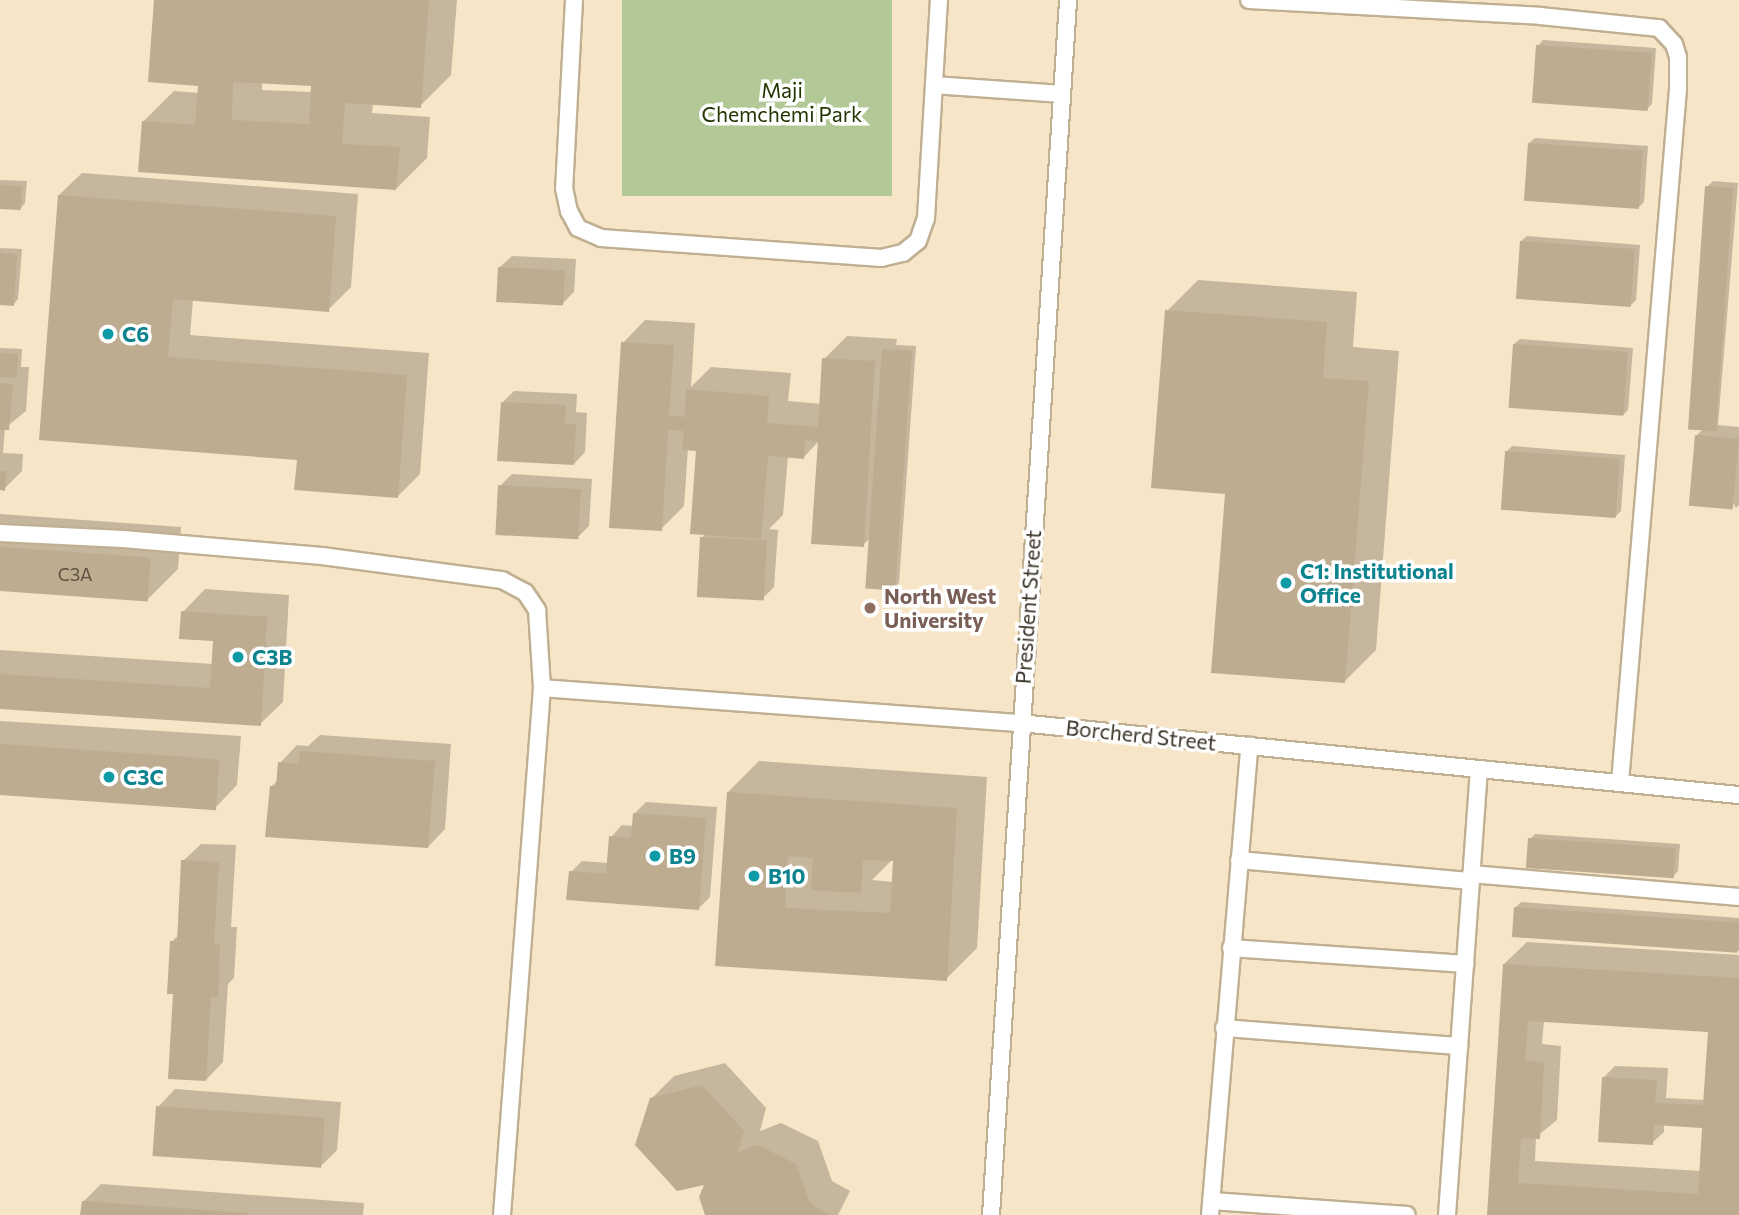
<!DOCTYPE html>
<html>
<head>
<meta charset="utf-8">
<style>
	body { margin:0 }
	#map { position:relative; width:1739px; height:1215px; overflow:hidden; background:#f6e5c6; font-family:Commissioner,sans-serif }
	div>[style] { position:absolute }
	.green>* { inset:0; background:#b2c897; transform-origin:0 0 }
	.shadow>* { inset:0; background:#0003 }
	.building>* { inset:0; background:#bdac8f; transform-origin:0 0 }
	.roads { filter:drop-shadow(2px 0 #c0b092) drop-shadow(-2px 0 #c0b092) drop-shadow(0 2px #c0b092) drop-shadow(0 -2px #c0b092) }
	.lane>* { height:16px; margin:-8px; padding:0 8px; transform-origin:8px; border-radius:8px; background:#fff }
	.dots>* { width:19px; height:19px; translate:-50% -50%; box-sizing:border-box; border:4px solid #fff; border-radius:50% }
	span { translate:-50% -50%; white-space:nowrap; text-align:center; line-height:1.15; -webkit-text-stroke:7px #fff; paint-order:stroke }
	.number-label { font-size:18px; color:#5a5040 }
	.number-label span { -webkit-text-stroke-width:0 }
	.park-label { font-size:21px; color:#223500 }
	.culture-label { font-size:21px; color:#0d838f; font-weight:700 }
	.left { translate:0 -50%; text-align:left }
	.education-label { font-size:21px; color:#785e54; font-weight:700 }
	.street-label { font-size:21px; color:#393226 }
</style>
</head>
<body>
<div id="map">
	<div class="green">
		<div style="left:622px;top:0;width:270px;height:196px"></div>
	</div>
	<div class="shadow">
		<div style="clip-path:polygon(evenodd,156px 0,457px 0,451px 75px,420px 106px,373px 103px,372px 113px,430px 117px,427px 158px,396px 189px,143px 122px,174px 91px,199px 93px,200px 85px,156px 0,262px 82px,313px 84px,312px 92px,262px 90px,262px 82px)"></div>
		<div style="clip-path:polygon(1543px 40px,1656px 48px,1652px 104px,1647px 109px,1538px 46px)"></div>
		<div style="clip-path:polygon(1535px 138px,1648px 146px,1644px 202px,1638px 208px,1529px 143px)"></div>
		<div style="clip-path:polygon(82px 173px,358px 194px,351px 287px,328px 310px,193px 299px,190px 335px,429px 353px,420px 474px,397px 497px,299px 458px,40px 438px,59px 195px)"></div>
		<div style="clip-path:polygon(0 180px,27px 181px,25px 203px,20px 209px,0 207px)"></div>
		<div style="clip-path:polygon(1713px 181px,1738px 183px,1718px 425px,1739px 427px,1739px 505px,1736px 508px,1696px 436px,1703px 429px,1707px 187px)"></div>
		<div style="clip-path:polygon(1527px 236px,1640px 245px,1636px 300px,1630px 306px,1521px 241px)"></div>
		<div style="clip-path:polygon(0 248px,22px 249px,18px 299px,13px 305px,0 304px)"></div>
		<div style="clip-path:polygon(512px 256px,576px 259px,574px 292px,562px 304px,500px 267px)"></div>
		<div style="clip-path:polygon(1198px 280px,1357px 292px,1353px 347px,1399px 351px,1376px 650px,1345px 681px,1227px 492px,1167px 311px)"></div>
		<div style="clip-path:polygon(645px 320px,695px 323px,691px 387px,711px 367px,791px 373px,788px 401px,821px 404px,824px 359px,847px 336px,897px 339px,896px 345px,916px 346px,899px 583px,894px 588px,870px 538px,863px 545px,819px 441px,803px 458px,788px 456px,783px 515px,769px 529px,778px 530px,774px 587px,763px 598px,702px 538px,706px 533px,698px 450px,688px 449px,684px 506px,661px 529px,623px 343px)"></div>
		<div style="clip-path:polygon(1520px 339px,1633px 348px,1628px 410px,1623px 415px,1514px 344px)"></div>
		<div style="clip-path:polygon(0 348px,22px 349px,21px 367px,29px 367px,26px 411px,5px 428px,3px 453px,23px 454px,22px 471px,4px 489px,0 489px)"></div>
		<div style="clip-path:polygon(514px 391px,577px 394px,576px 412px,587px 413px,585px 452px,574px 464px,503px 402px)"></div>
		<div style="clip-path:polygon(1512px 446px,1625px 455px,1621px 511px,1616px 516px,1506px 452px)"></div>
		<div style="clip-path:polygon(512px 474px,592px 479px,589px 526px,577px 538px,500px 486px)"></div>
		<div style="clip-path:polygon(0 514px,181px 527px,178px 569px,147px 600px,0 590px)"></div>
		<div style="clip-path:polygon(205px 589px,289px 595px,283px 702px,260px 724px,0 708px,0 650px,213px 664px,215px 639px,183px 612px)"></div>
		<div style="clip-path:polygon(0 721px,241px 736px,237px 785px,215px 808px,0 793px)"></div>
		<div style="clip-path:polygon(320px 735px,451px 744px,445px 829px,428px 847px,271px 787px,278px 780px,280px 763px,297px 745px,308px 746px)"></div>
		<div style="clip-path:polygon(evenodd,759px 761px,987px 777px,977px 948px,946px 979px,716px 964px,728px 792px,759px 761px,895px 857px,893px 882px,872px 880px,895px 857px)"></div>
		<div style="clip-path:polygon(646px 802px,717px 807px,710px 897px,698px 909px,571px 872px,582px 861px,608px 863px,611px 837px,622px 825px,634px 826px,634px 814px)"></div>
		<div style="clip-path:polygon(1535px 834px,1680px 844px,1678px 871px,1673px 877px,1530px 839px)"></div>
		<div style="clip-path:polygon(201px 844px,236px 845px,231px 927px,237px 927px,234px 978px,228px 984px,223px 1062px,206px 1080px,175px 993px,171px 942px,179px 935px,183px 861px)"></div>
		<div style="clip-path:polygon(1521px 902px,1739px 918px,1739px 951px,1515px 908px)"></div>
		<div style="clip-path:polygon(evenodd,1527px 942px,1739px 955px,1739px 1215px,1489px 1215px,1504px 964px,1527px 942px,1544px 1020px,1709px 1030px,1705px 1100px,1666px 1098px,1668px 1068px,1615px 1066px,1604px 1077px,1652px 1143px,1664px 1132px,1664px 1124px,1704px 1123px,1701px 1171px,1535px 1161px,1536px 1137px,1557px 1120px,1561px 1046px,1542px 1044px,1544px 1020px)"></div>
		<div style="clip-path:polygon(725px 1063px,766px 1108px,760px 1131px,781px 1123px,818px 1141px,832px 1181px,850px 1191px,838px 1215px,707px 1215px,707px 1183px,651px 1099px,674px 1076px)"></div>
		<div style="clip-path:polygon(175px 1089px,341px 1102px,337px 1150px,320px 1167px,158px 1107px)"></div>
		<div style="clip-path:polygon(101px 1184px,364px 1203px,363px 1215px,82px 1215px,83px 1202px)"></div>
	</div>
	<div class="building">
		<div style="clip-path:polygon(evenodd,154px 0,429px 0,421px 108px,345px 103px,342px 144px,400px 147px,396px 190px,138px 172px,142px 121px,195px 125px,198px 86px,148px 82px,154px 0,233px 82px,311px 86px,309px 124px,232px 120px,233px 82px)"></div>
		<div style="left:1536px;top:45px;width:116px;height:58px;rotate:4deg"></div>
		<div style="left:1528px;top:143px;width:115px;height:58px;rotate:4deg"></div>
		<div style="left:0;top:185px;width:22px;height:24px;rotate:3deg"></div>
		<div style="left:1705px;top:186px;width:28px;height:244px;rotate:4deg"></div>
		<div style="clip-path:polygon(58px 195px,336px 216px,329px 312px,173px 299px,168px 357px,407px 375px,398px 498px,294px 490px,297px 460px,39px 440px)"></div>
		<div style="left:1520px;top:241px;width:115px;height:58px;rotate:4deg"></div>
		<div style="clip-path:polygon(0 253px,17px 254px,14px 306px,0 305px)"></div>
		<div style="left:498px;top:267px;width:67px;height:35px;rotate:3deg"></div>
		<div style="clip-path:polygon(1165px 310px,1327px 322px,1323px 378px,1369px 381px,1345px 683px,1211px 673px,1225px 494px,1151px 488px)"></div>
		<div style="clip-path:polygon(621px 342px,674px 345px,669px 416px,685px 417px,686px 389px,769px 396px,767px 423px,818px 427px,822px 358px,875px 361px,864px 547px,811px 544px,818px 441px,805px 440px,804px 459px,768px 456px,761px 539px,690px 534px,696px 451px,682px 450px,684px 431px,668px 430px,662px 531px,609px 528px)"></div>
		<div style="left:1513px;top:344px;width:115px;height:64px;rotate:4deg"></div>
		<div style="left:882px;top:349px;width:30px;height:240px;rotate:4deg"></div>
		<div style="left:0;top:353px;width:18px;height:24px;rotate:3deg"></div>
		<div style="clip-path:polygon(0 383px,13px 384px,9px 430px,0 430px)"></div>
		<div style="clip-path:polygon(501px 402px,566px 405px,565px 423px,576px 424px,574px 465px,497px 461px)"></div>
		<div style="left:1695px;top:435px;width:44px;height:71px;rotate:5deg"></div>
		<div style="left:1505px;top:451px;width:115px;height:59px;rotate:4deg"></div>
		<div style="clip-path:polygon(0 471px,6px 471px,5px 491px,0 490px)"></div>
		<div style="left:498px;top:485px;width:83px;height:50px;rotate:3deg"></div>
		<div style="left:700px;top:537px;width:67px;height:60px;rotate:3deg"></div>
		<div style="left:0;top:547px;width:151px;height:44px;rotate:4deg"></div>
		<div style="clip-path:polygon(181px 611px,267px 617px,261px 726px,0 709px,0 674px,210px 688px,213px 641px,179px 639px)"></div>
		<div style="left:0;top:744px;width:220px;height:51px;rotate:4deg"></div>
		<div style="clip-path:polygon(300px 751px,435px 761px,428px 848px,265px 837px,270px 786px,276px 786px,278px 762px,299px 764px)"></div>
		<div style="clip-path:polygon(evenodd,727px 792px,957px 808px,947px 981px,715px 966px,727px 792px,788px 856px,813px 858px,811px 890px,861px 893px,863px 860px,893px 861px,890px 913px,785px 908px,788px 856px)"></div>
		<div style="clip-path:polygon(633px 813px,706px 818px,699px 910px,566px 900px,569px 871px,606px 874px,609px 836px,631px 838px)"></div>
		<div style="left:1528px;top:838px;width:148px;height:30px;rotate:4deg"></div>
		<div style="clip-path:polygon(181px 860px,219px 862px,214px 944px,220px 944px,218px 997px,211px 997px,206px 1081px,168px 1079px,173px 994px,167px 994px,170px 941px,177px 942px)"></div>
		<div style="left:1514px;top:907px;width:226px;height:30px;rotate:4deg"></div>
		<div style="clip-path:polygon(evenodd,1503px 964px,1739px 978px,1739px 1215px,1487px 1215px,1503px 964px,1528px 1021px,1708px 1032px,1703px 1105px,1655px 1103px,1657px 1080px,1602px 1077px,1598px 1142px,1653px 1145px,1654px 1125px,1702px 1128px,1698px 1194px,1518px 1183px,1521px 1138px,1540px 1139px,1544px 1062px,1525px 1061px,1528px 1021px)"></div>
		<div style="clip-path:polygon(702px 1085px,744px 1131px,738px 1152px,758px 1145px,796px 1164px,810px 1203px,829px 1215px,705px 1215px,699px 1197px,704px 1185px,677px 1191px,635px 1145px,650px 1098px)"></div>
		<div style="left:156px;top:1106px;width:169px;height:50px;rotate:4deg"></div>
		<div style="clip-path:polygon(82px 1201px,248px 1213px,248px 1215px,80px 1215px)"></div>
	</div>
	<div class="roads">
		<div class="lane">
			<div style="left:574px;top:0;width:188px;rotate:93deg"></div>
			<div style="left:564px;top:188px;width:24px;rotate:78deg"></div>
			<div style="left:569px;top:211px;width:19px;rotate:62deg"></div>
			<div style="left:578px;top:228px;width:25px;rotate:23deg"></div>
			<div style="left:601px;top:238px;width:281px;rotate:4.1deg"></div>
			<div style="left:881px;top:258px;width:23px;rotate:-13deg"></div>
			<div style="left:903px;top:253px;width:19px;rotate:-39deg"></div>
			<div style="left:918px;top:241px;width:24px;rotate:-71deg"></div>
			<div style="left:926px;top:218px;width:218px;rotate:-86.6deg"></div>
			<div style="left:1249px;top:0;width:291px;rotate:3.1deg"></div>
			<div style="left:1540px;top:16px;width:120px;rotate:5.8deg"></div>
			<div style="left:1659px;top:28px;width:22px;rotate:47deg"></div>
			<div style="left:1674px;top:44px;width:14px;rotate:73deg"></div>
			<div style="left:1678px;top:57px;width:32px;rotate:90deg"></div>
			<div style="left:1678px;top:89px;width:696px;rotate:94.78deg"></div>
			<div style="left:934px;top:85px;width:128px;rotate:4deg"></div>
			<div style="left:0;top:533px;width:123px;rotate:2.8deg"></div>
			<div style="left:123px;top:539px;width:200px;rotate:4.9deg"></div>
			<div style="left:322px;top:556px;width:182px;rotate:7.6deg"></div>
			<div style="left:502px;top:580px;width:26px;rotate:28deg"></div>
			<div style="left:525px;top:592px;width:22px;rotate:56deg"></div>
			<div style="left:537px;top:610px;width:78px;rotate:86.3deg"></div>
			<div style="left:542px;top:688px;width:529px;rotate:94.34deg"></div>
			<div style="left:542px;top:688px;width:479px;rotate:4.2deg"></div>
			<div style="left:1020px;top:723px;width:723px;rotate:5.72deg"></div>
			<div style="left:1239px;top:860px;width:233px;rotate:5.2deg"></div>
			<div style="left:1471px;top:874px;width:269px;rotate:4.9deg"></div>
			<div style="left:1231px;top:948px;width:235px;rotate:3.9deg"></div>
			<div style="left:1224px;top:1028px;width:236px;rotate:4.4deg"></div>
			<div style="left:1213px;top:1201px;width:194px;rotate:4.1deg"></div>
			<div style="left:991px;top:1215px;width:1217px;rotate:-86.37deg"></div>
			<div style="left:1210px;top:1215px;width:471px;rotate:-85.2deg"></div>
			<div style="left:1447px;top:1215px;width:447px;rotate:-85.9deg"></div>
		</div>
	</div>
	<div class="dots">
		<div style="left:108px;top:334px;background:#0f9aa8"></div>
		<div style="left:1286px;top:583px;background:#0f9aa8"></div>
		<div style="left:870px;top:608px;background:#8d6e63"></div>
		<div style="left:238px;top:657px;background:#0f9aa8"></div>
		<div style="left:109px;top:777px;background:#0f9aa8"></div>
		<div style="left:655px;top:856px;background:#0f9aa8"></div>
		<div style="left:754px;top:876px;background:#0f9aa8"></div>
	</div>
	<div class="number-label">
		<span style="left:75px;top:574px">C3A</span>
	</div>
	<div class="park-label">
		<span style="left:782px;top:102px">Maji<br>Chemchemi Park</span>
	</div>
	<div class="culture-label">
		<span class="left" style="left:122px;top:334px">C6</span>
		<span class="left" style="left:1300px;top:583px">C1: Institutional<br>Office</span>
		<span class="left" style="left:252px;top:657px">C3B</span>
		<span class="left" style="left:123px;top:777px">C3C</span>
		<span class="left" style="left:669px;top:856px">B9</span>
		<span class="left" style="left:768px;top:876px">B10</span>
	</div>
	<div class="education-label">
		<span class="left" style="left:884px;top:608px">North West<br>University</span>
	</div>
	<div class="street-label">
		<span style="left:1028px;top:607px;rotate:-86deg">President Street</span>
		<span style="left:1141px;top:735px;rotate:6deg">Borcherd Street</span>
	</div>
</div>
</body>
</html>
